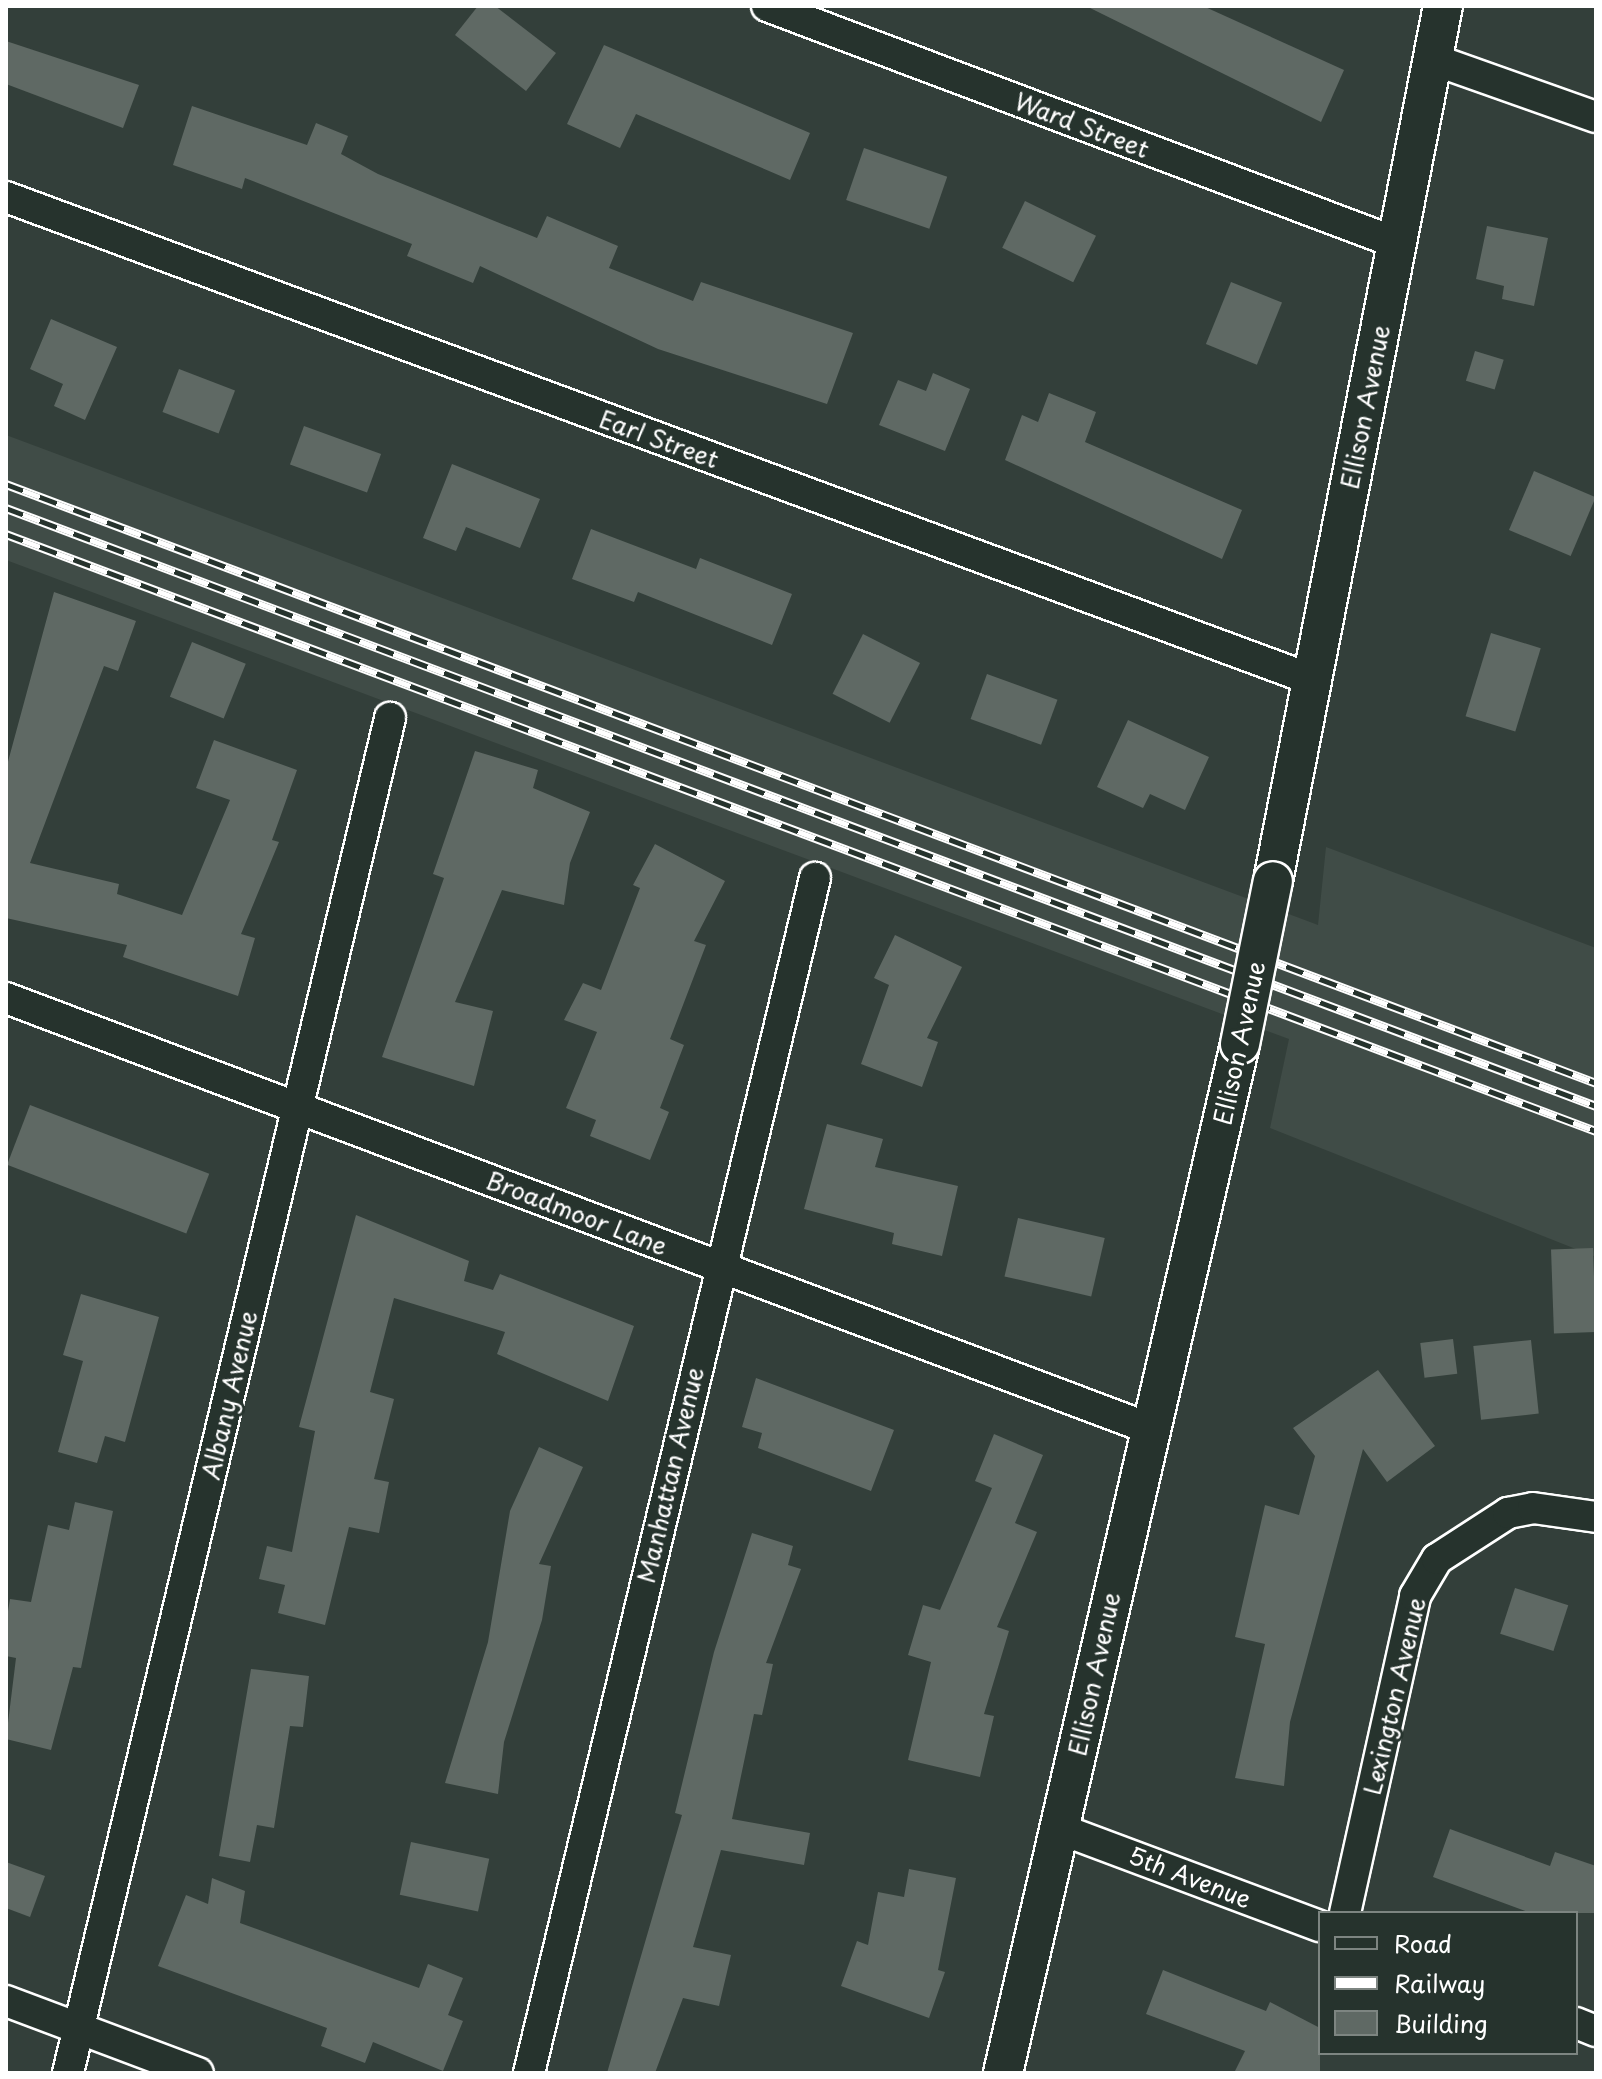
<!DOCTYPE html>
<html>
<head>
<meta charset="utf-8">
<style>
	body { margin:0 }
	#map { position:relative; width:1602px; height:2079px; overflow:hidden; background:#333f3a; font-family:"Playpen Sans",sans-serif }
	div>[style] { position:absolute }
	.built>* { inset:0; background:#404c47 }
	.building>* { inset:0; background:#5f6964; transform-origin:0 0 }
	.roads { filter:drop-shadow(2px 0 #fff) drop-shadow(-2px 0 #fff) drop-shadow(0 2px #fff) drop-shadow(0 -2px #fff) }
	.minor>* { height:30px; margin:-15px; padding:0 15px; transform-origin:15px; border-radius:15px; background:#26332d }
	.tertiary>* { height:38px; margin:-19px; padding:0 19px; transform-origin:19px; border-radius:19px; background:#26332d }
	.rail>* { height:9px; margin-top:-4.5px; transform-origin:0; background:repeating-linear-gradient(90deg,#26332d 0 18px,#fff 0 36px); box-sizing:border-box; border-block:2px solid #fff }
	.bridges { filter:drop-shadow(2px 0 #fff) drop-shadow(-2px 0 #fff) drop-shadow(0 2px #fff) drop-shadow(0 -2px #fff) }
	.tertiary-bridge>* { height:38px; margin:-19px; padding:0 19px; transform-origin:19px; border-radius:19px; background:#26332d }
	span { translate:-50% -50%; white-space:nowrap; text-align:center; line-height:1.15; -webkit-text-stroke:6px #26332d; paint-order:stroke }
	.street-label { font-size:24px; color:#fff }
	.frame { position:absolute; inset:0; border:8px solid #fff; pointer-events:none }
	.legend { position:absolute; left:1318px; top:1911px; width:260px; height:144px; box-sizing:border-box; background:#26332d; border:2px solid #7d8581; margin:0; padding:10px 14px; list-style:none; font-size:24px; color:#fff }
	.legend li { display:flex; align-items:center; gap:16px; height:40px }
	.legend b { width:40px; border:2px solid #7d8581 }
</style>
</head>
<body>
<div id="map">
	<div class="built">
		<div style="clip-path:polygon(6px 435px,1318px 925px,1326px 847px,1596px 948px,1596px 1257px,1270px 1128px,1289px 1039px,6px 560px)"></div>
	</div>
	<div class="building">
		<div style="clip-path:polygon(478px 6px,495px 6px,556px 53px,526px 91px,455px 35px)"></div>
		<div style="clip-path:polygon(1086px 6px,1203px 6px,1344px 70px,1321px 122px)"></div>
		<div style="clip-path:polygon(6px 41px,139px 85px,123px 128px,6px 84px)"></div>
		<div style="clip-path:polygon(604px 45px,810px 133px,790px 180px,636px 114px,620px 148px,567px 124px)"></div>
		<div style="clip-path:polygon(192px 106px,307px 145px,316px 123px,348px 136px,341px 154px,378px 174px,537px 238px,547px 216px,618px 246px,609px 268px,693px 301px,701px 282px,853px 333px,827px 404px,658px 349px,480px 266px,473px 283px,407px 256px,412px 244px,245px 178px,242px 189px,173px 165px)"></div>
		<div style="left:864px;top:148px;width:88px;height:55px;rotate:19deg"></div>
		<div style="left:1025px;top:201px;width:79px;height:52px;rotate:26deg"></div>
		<div style="clip-path:polygon(1487px 226px,1548px 238px,1534px 306px,1502px 299px,1504px 286px,1476px 279px)"></div>
		<div style="left:1231px;top:282px;width:55px;height:67px;rotate:22deg"></div>
		<div style="clip-path:polygon(51px 319px,117px 347px,85px 420px,54px 406px,63px 384px,30px 369px)"></div>
		<div style="left:1475px;top:351px;width:30px;height:31px;rotate:17deg"></div>
		<div style="left:179px;top:369px;width:60px;height:46px;rotate:21deg"></div>
		<div style="clip-path:polygon(933px 373px,970px 389px,945px 451px,879px 425px,898px 380px,926px 391px)"></div>
		<div style="clip-path:polygon(1049px 393px,1096px 412px,1085px 442px,1242px 510px,1222px 559px,1005px 460px,1022px 415px,1038px 422px)"></div>
		<div style="left:304px;top:426px;width:82px;height:41px;rotate:20deg"></div>
		<div style="clip-path:polygon(452px 464px,540px 499px,520px 548px,466px 527px,456px 551px,423px 538px)"></div>
		<div style="left:1534px;top:471px;width:67px;height:64px;rotate:23deg"></div>
		<div style="clip-path:polygon(591px 529px,696px 569px,700px 558px,792px 594px,772px 645px,638px 592px,634px 602px,572px 579px)"></div>
		<div style="clip-path:polygon(54px 592px,136px 621px,118px 671px,104px 666px,30px 863px,119px 884px,117px 894px,182px 915px,230px 800px,196px 788px,214px 740px,297px 770px,272px 840px,279px 842px,241px 934px,255px 938px,238px 996px,123px 957px,127px 945px,6px 918px,6px 769px)"></div>
		<div style="left:1491px;top:633px;width:52px;height:87px;rotate:17deg"></div>
		<div style="left:863px;top:634px;width:64px;height:67px;rotate:27deg"></div>
		<div style="left:192px;top:642px;width:58px;height:59px;rotate:22deg"></div>
		<div style="left:987px;top:674px;width:75px;height:48px;rotate:20deg"></div>
		<div style="clip-path:polygon(1128px 720px,1209px 757px,1185px 810px,1150px 794px,1143px 808px,1097px 787px)"></div>
		<div style="clip-path:polygon(475px 751px,538px 770px,533px 788px,590px 812px,570px 863px,564px 905px,502px 890px,455px 1002px,493px 1011px,474px 1086px,382px 1057px,444px 878px,433px 874px)"></div>
		<div style="clip-path:polygon(655px 844px,725px 881px,694px 941px,706px 945px,670px 1039px,684px 1045px,660px 1108px,669px 1112px,650px 1160px,590px 1136px,596px 1120px,566px 1108px,597px 1032px,564px 1020px,583px 983px,601px 990px,640px 888px,633px 885px)"></div>
		<div style="clip-path:polygon(895px 935px,962px 967px,927px 1038px,938px 1042px,922px 1087px,861px 1064px,889px 985px,874px 978px)"></div>
		<div style="left:30px;top:1105px;width:192px;height:64px;rotate:21deg"></div>
		<div style="clip-path:polygon(827px 1124px,883px 1139px,875px 1167px,958px 1186px,942px 1256px,892px 1244px,894px 1233px,804px 1209px)"></div>
		<div style="clip-path:polygon(356px 1215px,469px 1261px,464px 1281px,493px 1290px,500px 1274px,634px 1326px,608px 1401px,497px 1354px,505px 1332px,394px 1298px,370px 1392px,394px 1399px,374px 1479px,389px 1482px,379px 1533px,349px 1527px,325px 1625px,278px 1613px,285px 1585px,259px 1579px,267px 1546px,292px 1552px,315px 1431px,299px 1427px)"></div>
		<div style="left:1018px;top:1218px;width:89px;height:60px;rotate:13deg"></div>
		<div style="left:1593px;top:1248px;width:84px;height:42px;rotate:88deg"></div>
		<div style="clip-path:polygon(81px 1294px,159px 1317px,125px 1442px,105px 1436px,97px 1463px,58px 1452px,83px 1361px,63px 1355px)"></div>
		<div style="left:1453px;top:1339px;width:35px;height:33px;rotate:83deg"></div>
		<div style="left:1531px;top:1340px;width:74px;height:58px;rotate:84deg"></div>
		<div style="clip-path:polygon(1378px 1370px,1435px 1446px,1387px 1482px,1363px 1449px,1290px 1722px,1284px 1786px,1235px 1778px,1265px 1644px,1235px 1637px,1265px 1505px,1299px 1515px,1315px 1456px,1293px 1428px)"></div>
		<div style="clip-path:polygon(756px 1378px,894px 1430px,871px 1491px,758px 1448px,762px 1433px,742px 1427px)"></div>
		<div style="clip-path:polygon(994px 1434px,1043px 1455px,1015px 1523px,1037px 1532px,997px 1627px,1009px 1631px,984px 1714px,994px 1716px,980px 1777px,908px 1760px,931px 1662px,908px 1655px,923px 1605px,940px 1610px,992px 1488px,975px 1481px)"></div>
		<div style="clip-path:polygon(539px 1447px,583px 1467px,539px 1564px,551px 1566px,542px 1620px,504px 1742px,498px 1794px,445px 1783px,488px 1642px,510px 1511px)"></div>
		<div style="clip-path:polygon(75px 1502px,113px 1511px,81px 1668px,73px 1667px,51px 1750px,6px 1739px,16px 1658px,6px 1656px,6px 1623px,10px 1599px,31px 1602px,48px 1525px,69px 1530px)"></div>
		<div style="clip-path:polygon(752px 1533px,793px 1546px,788px 1565px,801px 1569px,766px 1663px,773px 1664px,762px 1715px,754px 1714px,732px 1819px,810px 1833px,804px 1865px,721px 1850px,693px 1947px,731px 1955px,719px 2006px,683px 1998px,655px 2073px,607px 2073px,682px 1815px,675px 1813px,714px 1652px)"></div>
		<div style="left:1515px;top:1588px;width:56px;height:48px;rotate:18deg"></div>
		<div style="clip-path:polygon(251px 1669px,309px 1676px,303px 1727px,290px 1726px,274px 1828px,257px 1825px,250px 1862px,219px 1856px)"></div>
		<div style="clip-path:polygon(1450px 1829px,1550px 1866px,1555px 1852px,1596px 1866px,1596px 1913px,1531px 1913px,1433px 1877px)"></div>
		<div style="left:411px;top:1842px;width:80px;height:54px;rotate:12deg"></div>
		<div style="clip-path:polygon(6px 1862px,45px 1876px,30px 1917px,6px 1908px)"></div>
		<div style="clip-path:polygon(909px 1869px,956px 1878px,938px 1970px,945px 1972px,929px 2018px,841px 1986px,857px 1941px,868px 1945px,878px 1892px,904px 1897px)"></div>
		<div style="clip-path:polygon(212px 1878px,245px 1891px,240px 1923px,419px 1988px,428px 1964px,463px 1978px,448px 2015px,463px 2021px,443px 2071px,373px 2042px,365px 2063px,321px 2046px,327px 2028px,158px 1966px,186px 1895px,208px 1904px)"></div>
		<div style="clip-path:polygon(1163px 1970px,1266px 2011px,1270px 2002px,1320px 2028px,1320px 2073px,1234px 2073px,1245px 2051px,1146px 2014px)"></div>
	</div>
	<div class="roads">
		<div class="minor">
			<div style="left:767px;top:6px;width:673px;rotate:20.62deg"></div>
			<div style="left:1432px;top:59px;width:174px;rotate:19.5deg"></div>
			<div style="left:6px;top:197px;width:1393px;rotate:20.28deg"></div>
			<div style="left:6px;top:998px;width:1220px;rotate:20.63deg"></div>
			<div style="left:1060px;top:1829px;width:278px;rotate:20.5deg"></div>
			<div style="left:1345px;top:1913px;width:325px;rotate:-77.5deg"></div>
			<div style="left:1415px;top:1596px;width:43px;rotate:-59.3deg"></div>
			<div style="left:1437px;top:1559px;width:85px;rotate:-32.9deg"></div>
			<div style="left:1508px;top:1513px;width:25px;rotate:-11deg"></div>
			<div style="left:1533px;top:1508px;width:64px;rotate:8.1deg"></div>
			<div style="left:6px;top:2001px;width:205px;rotate:20.6deg"></div>
			<div style="left:1576px;top:2023px;width:22px;rotate:22deg"></div>
			<div style="left:68px;top:2073px;width:1393px;rotate:-76.63deg"></div>
			<div style="left:529px;top:2073px;width:1229px;rotate:-76.54deg"></div>
		</div>
		<div class="tertiary">
			<div style="left:1273px;top:881px;width:891px;rotate:-79.01deg"></div>
			<div style="left:1003px;top:2073px;width:1056px;rotate:-77.03deg"></div>
		</div>
	</div>
	<div class="rail">
		<div style="left:6px;top:484px;width:1699px;rotate:20.64deg"></div>
		<div style="left:6px;top:508px;width:1699px;rotate:20.61deg"></div>
		<div style="left:6px;top:534px;width:1698px;rotate:20.58deg"></div>
	</div>
	<div class="bridges">
		<div class="tertiary-bridge">
			<div style="left:1240px;top:1044px;width:166px;rotate:-78.6deg"></div>
		</div>
	</div>
	<div class="street-label">
		<span style="left:1082px;top:125px;rotate:21deg">Ward Street</span>
		<span style="left:1365px;top:407px;rotate:-79deg">Ellison Avenue</span>
		<span style="left:659px;top:439px;rotate:20deg">Earl Street</span>
		<span style="left:1239px;top:1043px;rotate:-78deg">Ellison Avenue</span>
		<span style="left:577px;top:1213px;rotate:21deg">Broadmoor Lane</span>
		<span style="left:229px;top:1395px;rotate:-77deg">Albany Avenue</span>
		<span style="left:670px;top:1475px;rotate:-77deg">Manhattan Avenue</span>
		<span style="left:1094px;top:1674px;rotate:-78deg">Ellison Avenue</span>
		<span style="left:1394px;top:1696px;rotate:-77deg">Lexington Avenue</span>
		<span style="left:1190px;top:1877px;rotate:21deg">5th Avenue</span>
	</div>
	<div class="frame"></div>
	<ul class="legend">
	<li><b style="height:10px;background:#26332d"></b>Road</li>
	<li><b style="height:10px;background:#fff"></b>Railway</li>
	<li><b style="height:22px;background:#5f6964"></b>Building</li>
	</ul>
</div>
</body>
</html>
